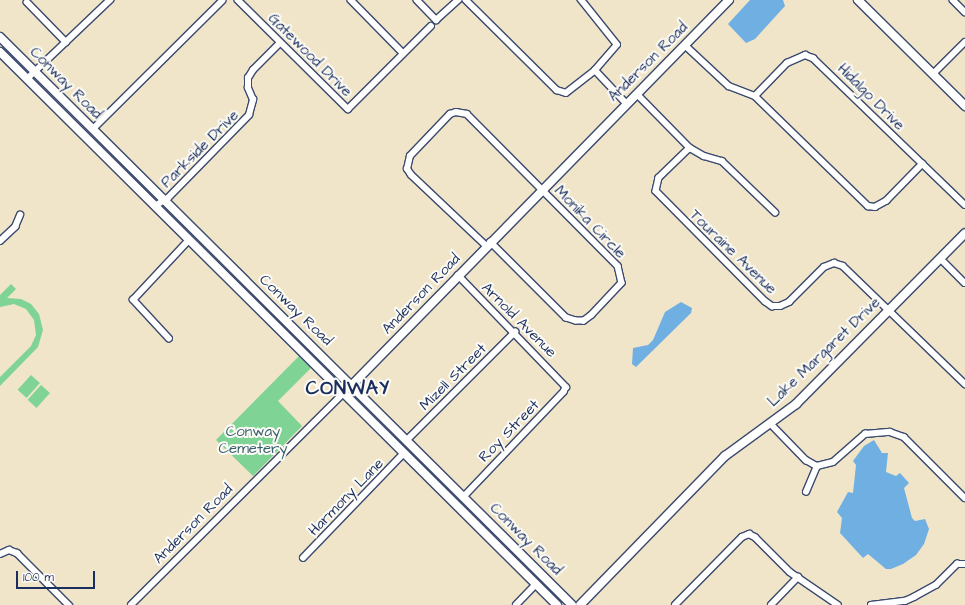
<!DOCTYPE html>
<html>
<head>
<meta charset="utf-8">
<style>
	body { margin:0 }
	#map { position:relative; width:965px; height:605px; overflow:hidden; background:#f0e5c9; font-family:"Architects Daughter",sans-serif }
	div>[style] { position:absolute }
	.green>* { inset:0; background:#7ed395; transform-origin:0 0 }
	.water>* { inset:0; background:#6fafe2 }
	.roads { filter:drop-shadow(1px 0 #3b4a6e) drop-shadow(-1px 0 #3b4a6e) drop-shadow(0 1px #3b4a6e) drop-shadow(0 -1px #3b4a6e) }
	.street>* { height:5.5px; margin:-2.75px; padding:0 2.75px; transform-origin:2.75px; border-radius:2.75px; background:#fff }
	.secondary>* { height:8px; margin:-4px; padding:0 4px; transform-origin:4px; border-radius:4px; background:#fff }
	span { translate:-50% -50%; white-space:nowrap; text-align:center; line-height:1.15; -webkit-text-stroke:4px #fdfcf7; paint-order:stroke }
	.street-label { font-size:15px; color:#1b2f5e }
	.park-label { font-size:15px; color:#39606e }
	.district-label { font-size:19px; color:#1b2f5e; font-weight:700; letter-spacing:1px }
	.scale { position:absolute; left:16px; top:571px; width:79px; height:18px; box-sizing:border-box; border:2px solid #1b2f5e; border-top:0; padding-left:5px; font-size:12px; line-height:14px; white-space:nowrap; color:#1b2f5e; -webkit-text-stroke:3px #fdfcf7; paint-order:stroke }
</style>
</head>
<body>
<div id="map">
	<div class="green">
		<div style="clip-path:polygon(11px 284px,16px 289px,7px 298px,21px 299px,31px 304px,39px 314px,43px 330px,38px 347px,0 386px,0 377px,31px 346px,36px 335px,34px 320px,26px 309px,14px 304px,0 307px,0 295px)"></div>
		<div style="clip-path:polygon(299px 356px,311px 368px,278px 401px,302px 426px,253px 476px,216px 440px)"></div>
		<div style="left:31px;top:375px;width:12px;height:20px;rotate:42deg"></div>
		<div style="left:41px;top:385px;width:12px;height:20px;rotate:42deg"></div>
	</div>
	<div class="water">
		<div style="clip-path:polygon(750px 0,783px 0,785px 6px,755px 39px,746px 43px,728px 24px)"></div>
		<div style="clip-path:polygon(681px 302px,692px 308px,691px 313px,636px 367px,632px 364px,633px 348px,648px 345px,653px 340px,665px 312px)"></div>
		<div style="clip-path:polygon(874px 440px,882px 453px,888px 453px,886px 472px,896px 476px,900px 473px,909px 483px,904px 488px,912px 518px,915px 521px,925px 519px,929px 529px,924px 544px,916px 555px,903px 564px,891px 569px,886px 569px,868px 554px,863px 558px,840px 533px,842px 518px,837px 512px,848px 492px,853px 493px,856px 465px,853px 461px,864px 446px)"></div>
	</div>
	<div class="roads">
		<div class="street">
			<div style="left:238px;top:0;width:155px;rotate:44.7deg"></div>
			<div style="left:348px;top:109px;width:117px;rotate:-45deg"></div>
			<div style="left:351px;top:0;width:74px;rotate:45.5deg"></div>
			<div style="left:417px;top:0;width:28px;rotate:46deg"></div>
			<div style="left:436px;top:20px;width:30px;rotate:-42deg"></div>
			<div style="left:466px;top:0;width:128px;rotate:44.7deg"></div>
			<div style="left:557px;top:90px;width:9px;rotate:18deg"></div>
			<div style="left:566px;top:93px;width:37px;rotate:-38deg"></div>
			<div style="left:595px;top:70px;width:33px;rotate:-49deg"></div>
			<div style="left:617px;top:45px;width:58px;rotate:-128.7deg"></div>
			<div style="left:953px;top:0;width:17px;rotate:45deg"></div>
			<div style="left:27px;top:2px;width:56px;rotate:45.7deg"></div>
			<div style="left:685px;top:45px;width:60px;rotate:43deg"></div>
			<div style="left:729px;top:86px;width:28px;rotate:21deg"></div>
			<div style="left:755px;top:96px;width:158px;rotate:44.2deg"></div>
			<div style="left:868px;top:206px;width:7px;rotate:8deg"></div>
			<div style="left:875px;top:207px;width:13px;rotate:-29deg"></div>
			<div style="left:886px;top:201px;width:52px;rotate:-45.8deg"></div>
			<div style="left:595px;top:70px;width:47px;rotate:46.7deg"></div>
			<div style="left:933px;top:74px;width:45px;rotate:-45deg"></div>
			<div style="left:27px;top:79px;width:115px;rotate:-43.6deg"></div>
			<div style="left:637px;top:94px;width:76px;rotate:45.5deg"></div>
			<div style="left:690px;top:148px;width:16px;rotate:30deg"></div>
			<div style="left:704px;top:156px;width:19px;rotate:16deg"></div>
			<div style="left:722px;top:161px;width:74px;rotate:43.9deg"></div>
			<div style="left:755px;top:96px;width:46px;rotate:-45.9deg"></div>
			<div style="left:787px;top:63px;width:20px;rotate:-24deg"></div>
			<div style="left:805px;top:55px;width:9px;rotate:21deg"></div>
			<div style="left:813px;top:58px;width:211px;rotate:44deg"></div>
			<div style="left:93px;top:129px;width:182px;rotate:-44.8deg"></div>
			<div style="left:690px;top:148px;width:43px;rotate:135.9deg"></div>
			<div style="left:659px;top:178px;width:13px;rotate:103deg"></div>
			<div style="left:656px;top:191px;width:155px;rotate:45.3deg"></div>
			<div style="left:765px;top:301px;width:9px;rotate:36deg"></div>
			<div style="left:772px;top:306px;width:8px"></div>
			<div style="left:780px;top:306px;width:10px;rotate:-24deg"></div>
			<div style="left:789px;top:302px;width:49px;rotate:-45deg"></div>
			<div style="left:824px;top:267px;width:11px;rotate:-22deg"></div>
			<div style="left:834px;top:263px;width:9px;rotate:18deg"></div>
			<div style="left:843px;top:266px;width:170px;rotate:44deg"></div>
			<div style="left:155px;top:206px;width:15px;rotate:-32deg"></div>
			<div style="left:168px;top:198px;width:116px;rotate:-45.7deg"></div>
			<div style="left:249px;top:115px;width:16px;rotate:-75deg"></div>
			<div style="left:253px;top:100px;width:13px;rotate:-113deg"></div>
			<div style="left:248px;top:88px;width:10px;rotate:-90deg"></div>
			<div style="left:248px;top:78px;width:9px;rotate:-58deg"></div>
			<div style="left:253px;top:70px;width:38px;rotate:-45deg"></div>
			<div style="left:0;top:241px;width:21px;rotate:-43deg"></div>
			<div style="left:15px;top:227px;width:13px;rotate:-67deg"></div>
			<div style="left:486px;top:246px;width:103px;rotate:-136.6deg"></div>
			<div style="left:411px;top:175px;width:7px;rotate:-124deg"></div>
			<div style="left:407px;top:169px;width:13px;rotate:-77deg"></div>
			<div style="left:410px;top:156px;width:58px;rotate:-46.4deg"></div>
			<div style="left:450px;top:114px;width:6px;rotate:-18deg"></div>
			<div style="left:456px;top:112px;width:11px;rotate:10deg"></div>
			<div style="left:467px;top:114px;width:214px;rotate:45.2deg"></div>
			<div style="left:618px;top:266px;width:17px;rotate:77deg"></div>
			<div style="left:622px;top:283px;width:44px;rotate:133.2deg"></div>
			<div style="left:592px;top:315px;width:10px;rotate:143deg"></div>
			<div style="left:584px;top:321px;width:8px;rotate:180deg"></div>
			<div style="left:576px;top:321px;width:10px;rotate:-163deg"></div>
			<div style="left:566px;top:318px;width:107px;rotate:-135deg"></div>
			<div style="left:940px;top:258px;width:35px;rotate:45deg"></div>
			<div style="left:458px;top:275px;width:156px;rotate:46deg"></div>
			<div style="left:566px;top:387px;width:5px;rotate:112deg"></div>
			<div style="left:564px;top:392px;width:145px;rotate:133.6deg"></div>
			<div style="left:169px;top:339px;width:53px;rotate:-132.7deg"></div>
			<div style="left:133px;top:300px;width:82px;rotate:-47deg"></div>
			<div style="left:770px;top:423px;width:52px;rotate:45.8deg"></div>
			<div style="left:806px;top:460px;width:13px;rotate:29deg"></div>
			<div style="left:817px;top:466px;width:16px;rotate:-14deg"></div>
			<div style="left:833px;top:462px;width:43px;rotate:-41.2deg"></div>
			<div style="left:865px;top:434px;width:25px;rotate:-5deg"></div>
			<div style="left:890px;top:432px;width:15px;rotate:20deg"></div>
			<div style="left:904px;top:437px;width:86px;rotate:45deg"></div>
			<div style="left:407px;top:440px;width:153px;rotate:-45deg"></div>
			<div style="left:806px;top:492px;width:28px;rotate:-67deg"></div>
			<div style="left:0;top:554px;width:10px;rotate:-24deg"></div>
			<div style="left:9px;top:550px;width:9px;rotate:21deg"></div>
			<div style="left:17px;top:553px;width:74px;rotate:45deg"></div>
			<div style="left:303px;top:558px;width:146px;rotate:-46.1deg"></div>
			<div style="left:131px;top:605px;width:302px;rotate:-44.9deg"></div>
			<div style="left:516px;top:605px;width:29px;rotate:-46deg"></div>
			<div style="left:675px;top:605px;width:95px;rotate:-45.4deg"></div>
			<div style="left:742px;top:537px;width:8px;rotate:-23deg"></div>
			<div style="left:749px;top:534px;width:7px;rotate:27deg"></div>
			<div style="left:755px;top:537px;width:49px;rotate:45deg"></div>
			<div style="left:790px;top:572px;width:58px;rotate:34.5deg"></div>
			<div style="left:771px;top:605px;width:39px;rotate:-46deg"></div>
			<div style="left:871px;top:605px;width:34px;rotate:-7deg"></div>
			<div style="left:905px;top:601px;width:10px;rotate:-24deg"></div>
			<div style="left:914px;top:597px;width:25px;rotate:-29deg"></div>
			<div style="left:936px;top:585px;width:30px;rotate:-45deg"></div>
			<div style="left:957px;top:564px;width:8px"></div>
		</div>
		<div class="secondary">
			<div style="left:858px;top:0;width:151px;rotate:44.7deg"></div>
			<div style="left:0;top:37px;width:806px;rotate:44.8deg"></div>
			<div style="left:0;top:52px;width:785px;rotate:44.79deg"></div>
			<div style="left:349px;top:388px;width:543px;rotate:-45.6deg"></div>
			<div style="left:580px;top:605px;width:208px;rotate:-45.8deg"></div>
			<div style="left:725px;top:456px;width:88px;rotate:-36.2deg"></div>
			<div style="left:796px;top:404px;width:240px;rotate:-45.3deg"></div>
		</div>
	</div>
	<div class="street-label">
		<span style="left:310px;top:55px;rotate:45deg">Gatewood Drive</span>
		<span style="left:648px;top:62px;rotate:-45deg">Anderson Road</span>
		<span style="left:66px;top:83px;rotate:45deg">Conway Road</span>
		<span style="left:871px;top:97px;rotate:45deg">Hidalgo Drive</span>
		<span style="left:200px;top:149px;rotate:-45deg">Parkside Drive</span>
		<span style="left:590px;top:222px;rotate:46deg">Monika Circle</span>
		<span style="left:733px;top:252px;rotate:44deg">Touraine Avenue</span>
		<span style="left:421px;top:294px;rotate:-46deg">Anderson Road</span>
		<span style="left:296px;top:310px;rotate:44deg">Conway Road</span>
		<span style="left:519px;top:320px;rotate:45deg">Arnold Avenue</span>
		<span style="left:824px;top:352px;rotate:-44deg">Lake Margaret Drive</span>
		<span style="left:453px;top:377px;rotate:-45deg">Mizell Street</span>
		<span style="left:509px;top:431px;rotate:-46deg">Roy Street</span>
		<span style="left:346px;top:497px;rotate:-46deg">Harmony Lane</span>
		<span style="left:193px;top:524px;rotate:-45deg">Anderson Road</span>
		<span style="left:526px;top:539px;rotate:45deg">Conway Road</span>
	</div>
	<div class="park-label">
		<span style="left:253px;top:440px">Conway<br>Cemetery</span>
	</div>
	<div class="district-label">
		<span style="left:348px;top:389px">CONWAY</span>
	</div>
	<div class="scale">100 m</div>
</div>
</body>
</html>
